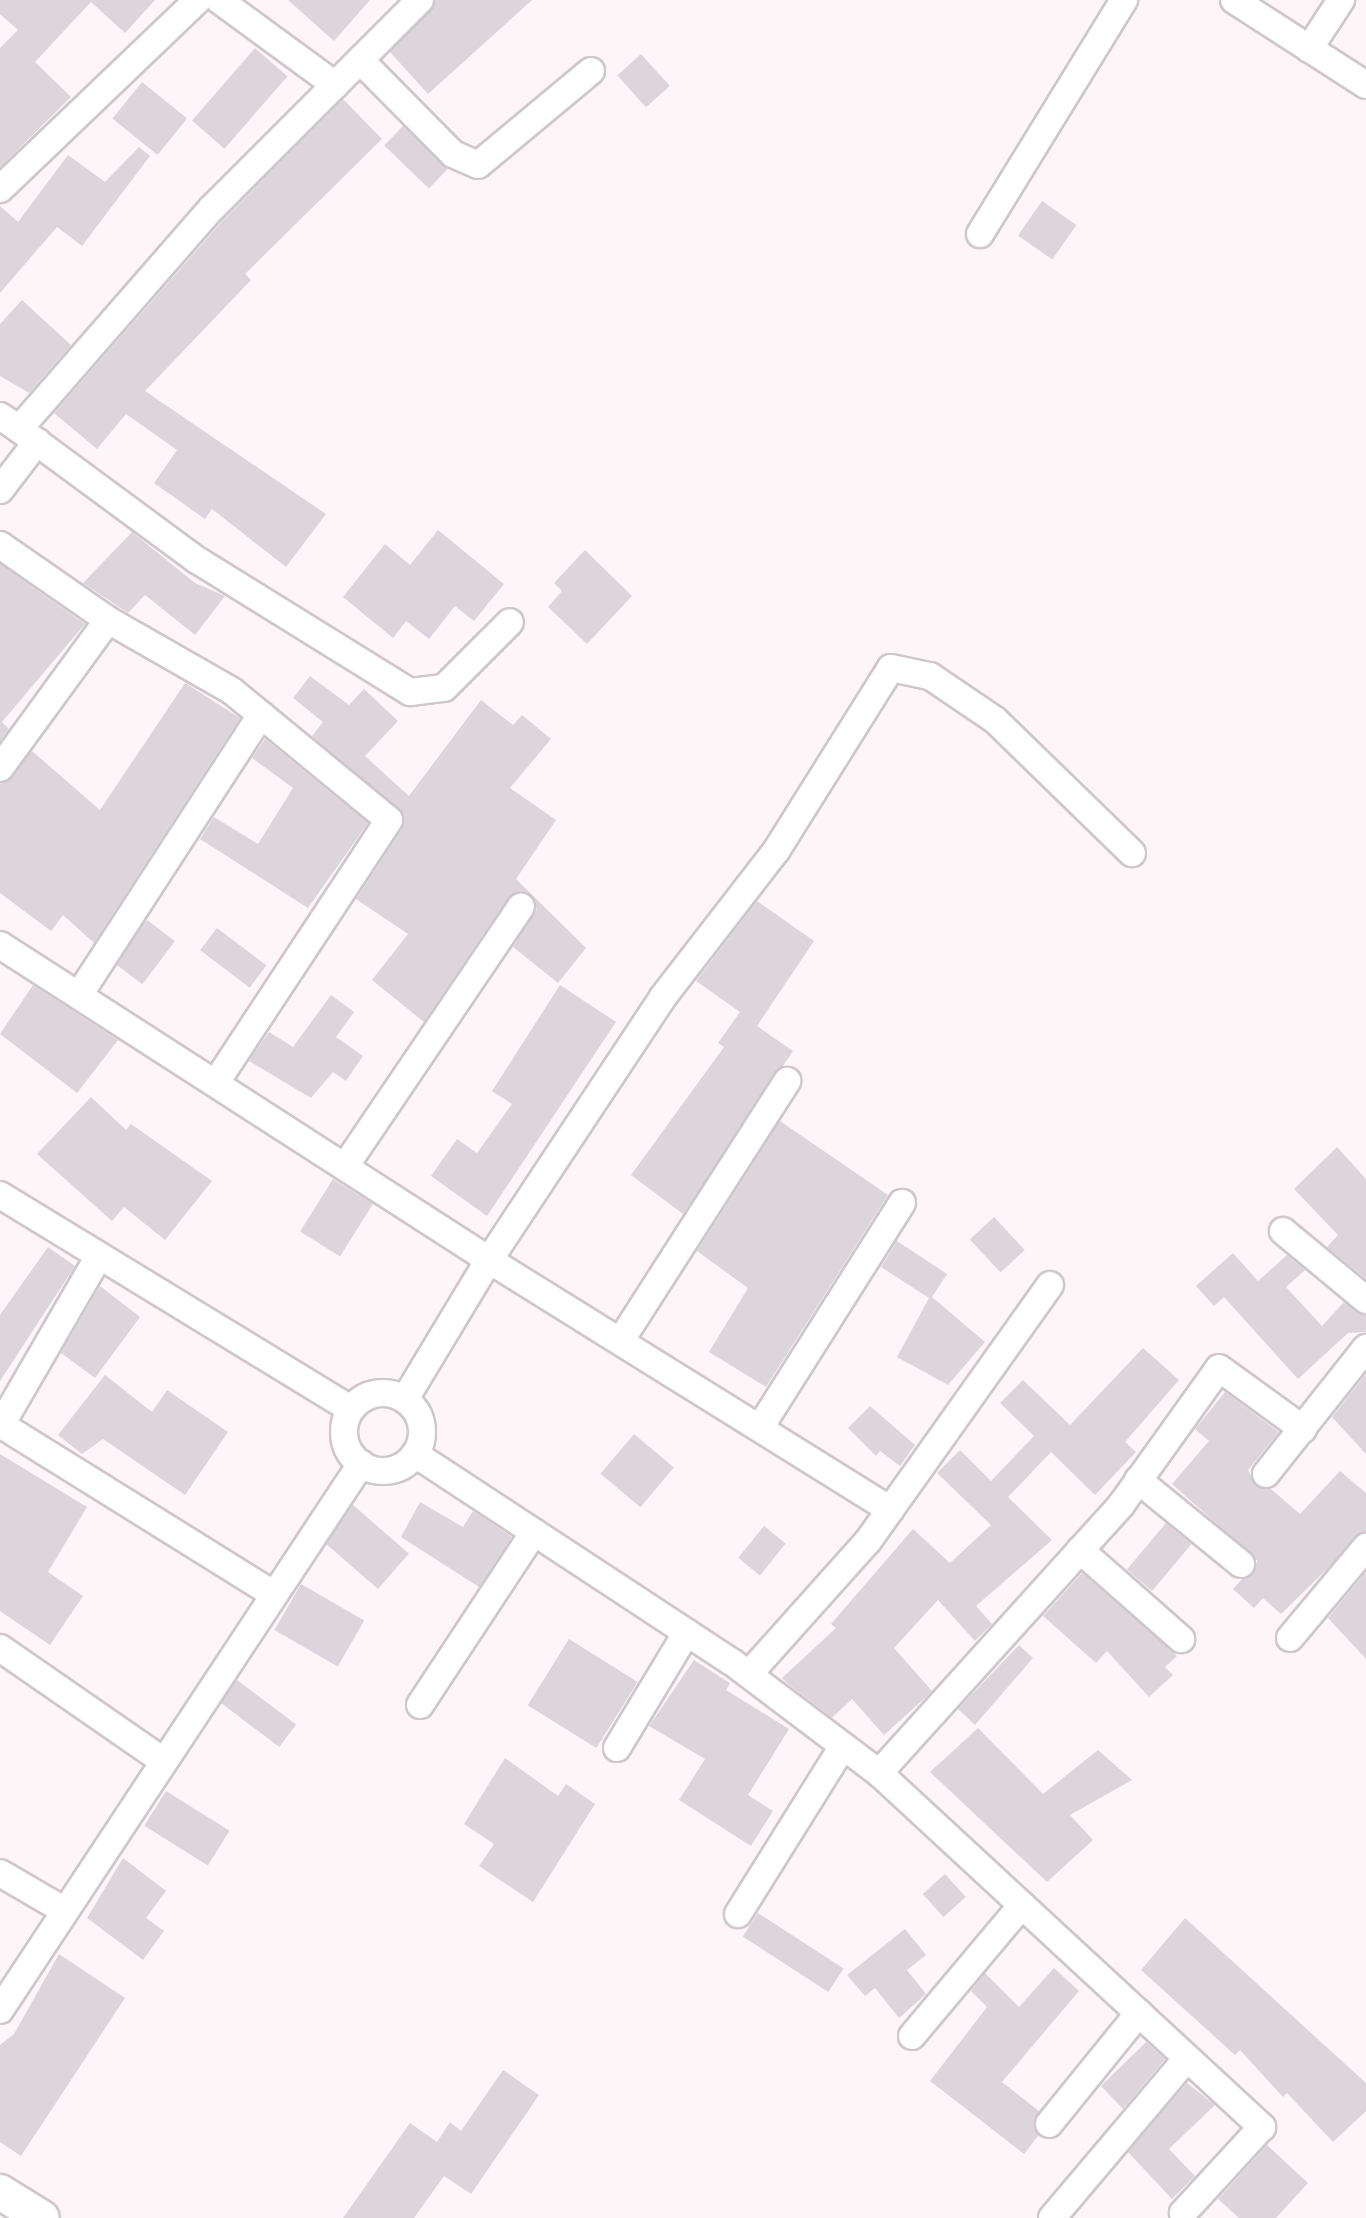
<!DOCTYPE html>
<html>
<head>
<meta charset="utf-8">
<style>
	body { margin:0 }
	#map { position:relative; width:1366px; height:2218px; overflow:hidden; background:#fdf5f7; font-family:"Times New Roman",serif }
	div>[style] { position:absolute }
	.building>* { inset:0; background:#dcd6dc; transform-origin:0 0 }
	.roads { filter:drop-shadow(2px 0 #cfc7c9) drop-shadow(-2px 0 #cfc7c9) drop-shadow(0 2px #cfc7c9) drop-shadow(0 -2px #cfc7c9) }
	.minor>* { height:26px; margin:-13px; padding:0 13px; transform-origin:13px; border-radius:13px; background:#fff }
	.minor>.ring { margin:-13px; padding:0; box-sizing:content-box; background:none; border:26px solid #fff; border-radius:50% }
	.tertiary>* { height:34px; margin:-17px; padding:0 17px; transform-origin:17px; border-radius:17px; background:#fff }
	span { translate:-50% -50%; white-space:nowrap; text-align:center; line-height:1.15; -webkit-text-stroke:8px #fff; paint-order:stroke }
</style>
</head>
<body>
<div id="map">
	<div class="building">
		<div style="clip-path:polygon(0 0,155px 0,125px 33px,91px 2px,35px 62px,71px 97px,0 167px,0 48px,18px 30px,0 14px)"></div>
		<div style="clip-path:polygon(288px 0,370px 0,334px 41px)"></div>
		<div style="clip-path:polygon(436px 0,532px 0,428px 94px,390px 52px)"></div>
		<div style="left:255px;top:48px;width:43px;height:96px;rotate:41deg"></div>
		<div style="left:641px;top:54px;width:43px;height:32px;rotate:48deg"></div>
		<div style="left:142px;top:82px;width:58px;height:47px;rotate:39deg"></div>
		<div style="clip-path:polygon(343px 99px,382px 139px,245px 274px,251px 280px,145px 391px,326px 514px,286px 567px,212px 509px,205px 519px,154px 483px,177px 450px,126px 414px,97px 449px,54px 413px,224px 219px)"></div>
		<div style="left:403px;top:126px;width:62px;height:27px;rotate:44deg"></div>
		<div style="clip-path:polygon(139px 147px,150px 156px,82px 246px,57px 227px,0 293px,0 206px,18px 222px,68px 155px,105px 182px)"></div>
		<div style="left:1042px;top:201px;width:42px;height:42px;rotate:35deg"></div>
		<div style="clip-path:polygon(22px 300px,71px 345px,29px 393px,0 376px,0 324px)"></div>
		<div style="clip-path:polygon(438px 530px,504px 584px,474px 621px,455px 606px,429px 639px,406px 621px,393px 638px,343px 597px,385px 544px,410px 565px)"></div>
		<div style="clip-path:polygon(132px 532px,195px 583px,225px 596px,195px 635px,145px 595px,128px 613px,83px 583px)"></div>
		<div style="clip-path:polygon(585px 550px,632px 596px,587px 644px,548px 607px,562px 591px,554px 583px)"></div>
		<div style="clip-path:polygon(0 564px,85px 624px,2px 722px,9px 729px,0 741px)"></div>
		<div style="clip-path:polygon(310px 676px,349px 705px,364px 689px,398px 721px,365px 756px,409px 796px,481px 700px,513px 725px,522px 715px,551px 739px,510px 788px,556px 820px,516px 879px,586px 948px,558px 983px,513px 947px,537px 909px,521px 891px,508px 898px,424px 1022px,372px 980px,408px 934px,356px 899px,402px 829px,404px 815px,312px 736px,323px 722px,293px 698px)"></div>
		<div style="clip-path:polygon(185px 683px,240px 718px,94px 943px,63px 915px,51px 931px,0 893px,0 784px,32px 751px,100px 810px)"></div>
		<div style="clip-path:polygon(265px 739px,368px 823px,308px 908px,200px 839px,214px 817px,258px 844px,293px 788px,252px 758px)"></div>
		<div style="clip-path:polygon(757px 901px,814px 941px,757px 1026px,793px 1051px,683px 1214px,631px 1175px,724px 1047px,718px 1043px,740px 1012px,696px 981px)"></div>
		<div style="left:147px;top:920px;width:35px;height:54px;rotate:37deg"></div>
		<div style="left:217px;top:928px;width:62px;height:28px;rotate:37deg"></div>
		<div style="clip-path:polygon(33px 985px,118px 1040px,77px 1093px,0 1034px)"></div>
		<div style="clip-path:polygon(560px 985px,616px 1022px,487px 1216px,431px 1176px,457px 1139px,477px 1153px,512px 1104px,492px 1091px)"></div>
		<div style="clip-path:polygon(331px 995px,354px 1012px,336px 1037px,363px 1056px,346px 1081px,333px 1072px,311px 1098px,249px 1061px,269px 1032px,293px 1047px)"></div>
		<div style="clip-path:polygon(91px 1097px,126px 1130px,131px 1124px,212px 1181px,165px 1240px,124px 1207px,112px 1221px,37px 1154px)"></div>
		<div style="clip-path:polygon(780px 1121px,888px 1195px,766px 1387px,709px 1352px,748px 1288px,697px 1251px)"></div>
		<div style="clip-path:polygon(1337px 1147px,1366px 1179px,1366px 1279px,1327px 1247px,1338px 1235px,1294px 1189px)"></div>
		<div style="left:333px;top:1179px;width:47px;height:62px;rotate:32deg"></div>
		<div style="left:994px;top:1217px;width:45px;height:33px;rotate:47deg"></div>
		<div style="clip-path:polygon(897px 1241px,947px 1274px,932px 1297px,985px 1342px,948px 1385px,897px 1357px,929px 1298px,881px 1267px)"></div>
		<div style="clip-path:polygon(48px 1247px,75px 1266px,0 1381px,0 1315px)"></div>
		<div style="clip-path:polygon(1233px 1253px,1258px 1281px,1287px 1255px,1305px 1270px,1286px 1287px,1322px 1326px,1344px 1302px,1366px 1316px,1366px 1332px,1348px 1333px,1298px 1379px,1224px 1297px,1214px 1306px,1196px 1286px)"></div>
		<div style="clip-path:polygon(100px 1286px,140px 1317px,95px 1378px,61px 1353px)"></div>
		<div style="clip-path:polygon(1143px 1348px,1179px 1380px,1125px 1442px,1136px 1452px,1095px 1495px,1051px 1452px,1008px 1497px,1052px 1540px,976px 1606px,992px 1624px,975px 1641px,938px 1600px,894px 1648px,932px 1691px,926px 1697px,884px 1735px,852px 1699px,832px 1718px,788px 1684px,782px 1678px,836px 1628px,831px 1624px,913px 1529px,950px 1563px,991px 1525px,937px 1473px,960px 1450px,991px 1481px,1034px 1436px,1000px 1403px,1023px 1380px,1070px 1425px)"></div>
		<div style="clip-path:polygon(1366px 1374px,1366px 1454px,1332px 1417px)"></div>
		<div style="clip-path:polygon(105px 1375px,152px 1412px,167px 1390px,228px 1432px,185px 1495px,103px 1439px,82px 1454px,58px 1435px)"></div>
		<div style="clip-path:polygon(1225px 1392px,1279px 1432px,1248px 1470px,1257px 1487px,1271px 1489px,1300px 1514px,1340px 1471px,1366px 1493px,1366px 1531px,1281px 1614px,1263px 1598px,1254px 1608px,1233px 1589px,1258px 1561px,1172px 1484px,1209px 1441px,1195px 1429px)"></div>
		<div style="clip-path:polygon(870px 1406px,915px 1445px,900px 1466px,880px 1451px,876px 1456px,848px 1428px)"></div>
		<div style="left:634px;top:1434px;width:52px;height:52px;rotate:40deg"></div>
		<div style="clip-path:polygon(0 1454px,87px 1507px,48px 1572px,83px 1596px,50px 1645px,0 1611px)"></div>
		<div style="clip-path:polygon(420px 1502px,463px 1527px,473px 1511px,512px 1537px,479px 1587px,401px 1537px)"></div>
		<div style="left:353px;top:1505px;width:74px;height:47px;rotate:41deg"></div>
		<div style="left:1166px;top:1523px;width:33px;height:61px;rotate:40deg"></div>
		<div style="left:764px;top:1526px;width:28px;height:41px;rotate:39deg"></div>
		<div style="clip-path:polygon(1366px 1572px,1366px 1659px,1328px 1618px)"></div>
		<div style="clip-path:polygon(1082px 1573px,1177px 1656px,1165px 1667px,1173px 1675px,1149px 1697px,1107px 1651px,1096px 1663px,1043px 1616px)"></div>
		<div style="left:301px;top:1584px;width:73px;height:53px;rotate:30deg"></div>
		<div style="left:569px;top:1639px;width:81px;height:78px;rotate:32deg"></div>
		<div style="clip-path:polygon(1019px 1645px,1033px 1658px,975px 1725px,958px 1709px)"></div>
		<div style="clip-path:polygon(694px 1660px,730px 1683px,726px 1690px,789px 1729px,748px 1795px,773px 1811px,751px 1846px,679px 1800px,705px 1759px,649px 1726px)"></div>
		<div style="left:237px;top:1680px;width:74px;height:28px;rotate:37deg"></div>
		<div style="clip-path:polygon(978px 1728px,1043px 1794px,1098px 1750px,1132px 1780px,1070px 1815px,1093px 1840px,1047px 1882px,930px 1772px)"></div>
		<div style="clip-path:polygon(505px 1758px,558px 1796px,566px 1784px,595px 1804px,533px 1902px,479px 1866px,494px 1844px,464px 1824px)"></div>
		<div style="left:166px;top:1791px;width:75px;height:41px;rotate:32deg"></div>
		<div style="clip-path:polygon(123px 1858px,166px 1891px,146px 1918px,164px 1931px,143px 1960px,87px 1918px)"></div>
		<div style="left:945px;top:1874px;width:31px;height:30px;rotate:48deg"></div>
		<div style="left:758px;top:1913px;width:102px;height:28px;rotate:33deg"></div>
		<div style="clip-path:polygon(1185px 1918px,1366px 2083px,1366px 2111px,1333px 2142px,1287px 2093px,1283px 2097px,1240px 2050px,1235px 2055px,1141px 1970px)"></div>
		<div style="clip-path:polygon(905px 1929px,926px 1955px,907px 1970px,926px 1994px,899px 2018px,875px 1988px,865px 1996px,847px 1975px)"></div>
		<div style="clip-path:polygon(59px 1954px,125px 1998px,21px 2156px,0 2142px,0 2045px,14px 2034px)"></div>
		<div style="clip-path:polygon(1054px 1968px,1079px 1991px,1002px 2082px,1039px 2111px,1038px 2136px,1024px 2154px,930px 2081px,987px 2007px,971px 1991px,985px 1973px,1019px 2007px)"></div>
		<div style="clip-path:polygon(1146px 2042px,1165px 2059px,1123px 2109px,1101px 2086px)"></div>
		<div style="clip-path:polygon(503px 2070px,539px 2095px,471px 2194px,444px 2176px,414px 2218px,343px 2218px,410px 2123px,437px 2142px,450px 2122px,461px 2131px)"></div>
		<div style="clip-path:polygon(1187px 2083px,1215px 2105px,1169px 2149px,1195px 2176px,1172px 2199px,1128px 2152px)"></div>
		<div style="clip-path:polygon(1267px 2145px,1308px 2183px,1276px 2218px,1239px 2218px,1218px 2199px)"></div>
	</div>
	<div class="roads">
		<div class="minor">
			<div style="left:219px;top:0;width:144px;rotate:36.2deg"></div>
			<div style="left:1234px;top:0;width:157px;rotate:32.8deg"></div>
			<div style="left:1309px;top:49px;width:59px;rotate:-56.9deg"></div>
			<div style="left:360px;top:60px;width:132px;rotate:45.3deg"></div>
			<div style="left:453px;top:154px;width:27px;rotate:24deg"></div>
			<div style="left:478px;top:165px;width:147px;rotate:-39.8deg"></div>
			<div style="left:0;top:189px;width:274px;rotate:-43.7deg"></div>
			<div style="left:980px;top:234px;width:275px;rotate:-58.4deg"></div>
			<div style="left:0;top:416px;width:23px;rotate:34deg"></div>
			<div style="left:19px;top:429px;width:293px;rotate:-48.9deg"></div>
			<div style="left:212px;top:208px;width:294px;rotate:-45deg"></div>
			<div style="left:19px;top:429px;width:221px;rotate:36.4deg"></div>
			<div style="left:197px;top:560px;width:251px;rotate:31.8deg"></div>
			<div style="left:410px;top:692px;width:34px;rotate:-7deg"></div>
			<div style="left:444px;top:688px;width:93px;rotate:-45deg"></div>
			<div style="left:0;top:490px;width:61px;rotate:-52.4deg"></div>
			<div style="left:0;top:545px;width:131px;rotate:34.8deg"></div>
			<div style="left:108px;top:620px;width:183px;rotate:126.1deg"></div>
			<div style="left:108px;top:620px;width:143px;rotate:29.8deg"></div>
			<div style="left:232px;top:691px;width:203px;rotate:39.4deg"></div>
			<div style="left:389px;top:820px;width:313px;rotate:123.4deg"></div>
			<div style="left:0;top:945px;width:582px;rotate:32.79deg"></div>
			<div style="left:489px;top:1260px;width:315px;rotate:-56.5deg"></div>
			<div style="left:663px;top:997px;width:185px;rotate:-52.3deg"></div>
			<div style="left:776px;top:851px;width:216px;rotate:-57.9deg"></div>
			<div style="left:891px;top:668px;width:40px;rotate:12deg"></div>
			<div style="left:930px;top:676px;width:78px;rotate:34.1deg"></div>
			<div style="left:995px;top:720px;width:191px;rotate:44.2deg"></div>
			<div style="left:79px;top:995px;width:334px;rotate:-57deg"></div>
			<div style="left:346px;top:1165px;width:312px;rotate:-55.9deg"></div>
			<div style="left:0;top:1195px;width:411px;rotate:31.4deg"></div>
			<div style="left:1283px;top:1231px;width:108px;rotate:39.7deg"></div>
			<div style="left:621px;top:1340px;width:308px;rotate:-57.3deg"></div>
			<div class="ring" style="left:344px;top:1393px;width:52px;height:52px"></div>
			<div style="left:405px;top:1399px;width:162px;rotate:-58.9deg"></div>
			<div style="left:489px;top:1260px;width:473px;rotate:31.9deg"></div>
			<div style="left:0;top:1424px;width:320px;rotate:31.9deg"></div>
			<div style="left:1px;top:1425px;width:195px;rotate:-59.9deg"></div>
			<div style="left:761px;top:1426px;width:264px;rotate:-57.7deg"></div>
			<div style="left:415px;top:1454px;width:379px;rotate:33.3deg"></div>
			<div style="left:732px;top:1662px;width:184px;rotate:37.1deg"></div>
			<div style="left:879px;top:1773px;width:361px;rotate:-47.9deg"></div>
			<div style="left:1121px;top:1505px;width:168px;rotate:-54.4deg"></div>
			<div style="left:1219px;top:1368px;width:104px;rotate:36deg"></div>
			<div style="left:1266px;top:1474px;width:161px;rotate:-51.6deg"></div>
			<div style="left:1138px;top:1480px;width:133px;rotate:39.2deg"></div>
			<div style="left:1080px;top:1550px;width:135px;rotate:41.4deg"></div>
			<div style="left:1290px;top:1638px;width:119px;rotate:-50.1deg"></div>
			<div style="left:0;top:1648px;width:197px;rotate:34.7deg"></div>
			<div style="left:749px;top:1674px;width:178px;rotate:-48.2deg"></div>
			<div style="left:868px;top:1541px;width:314px;rotate:-54.6deg"></div>
			<div style="left:420px;top:1705px;width:207px;rotate:-56.6deg"></div>
			<div style="left:617px;top:1748px;width:135px;rotate:-58.9deg"></div>
			<div style="left:879px;top:1773px;width:522px;rotate:42.75deg"></div>
			<div style="left:1262px;top:2127px;width:117px;rotate:132.6deg"></div>
			<div style="left:0;top:1873px;width:75px;rotate:30.3deg"></div>
			<div style="left:738px;top:1914px;width:198px;rotate:-58deg"></div>
			<div style="left:0;top:2010px;width:655px;rotate:-56.53deg"></div>
			<div style="left:912px;top:2036px;width:171px;rotate:-50deg"></div>
			<div style="left:1049px;top:2124px;width:143px;rotate:-51deg"></div>
			<div style="left:1052px;top:2218px;width:209px;rotate:-49.8deg"></div>
		</div>
		<div class="tertiary">
			<div style="left:0;top:2192px;width:49px;rotate:31.8deg"></div>
		</div>
	</div>
</div>
</body>
</html>
